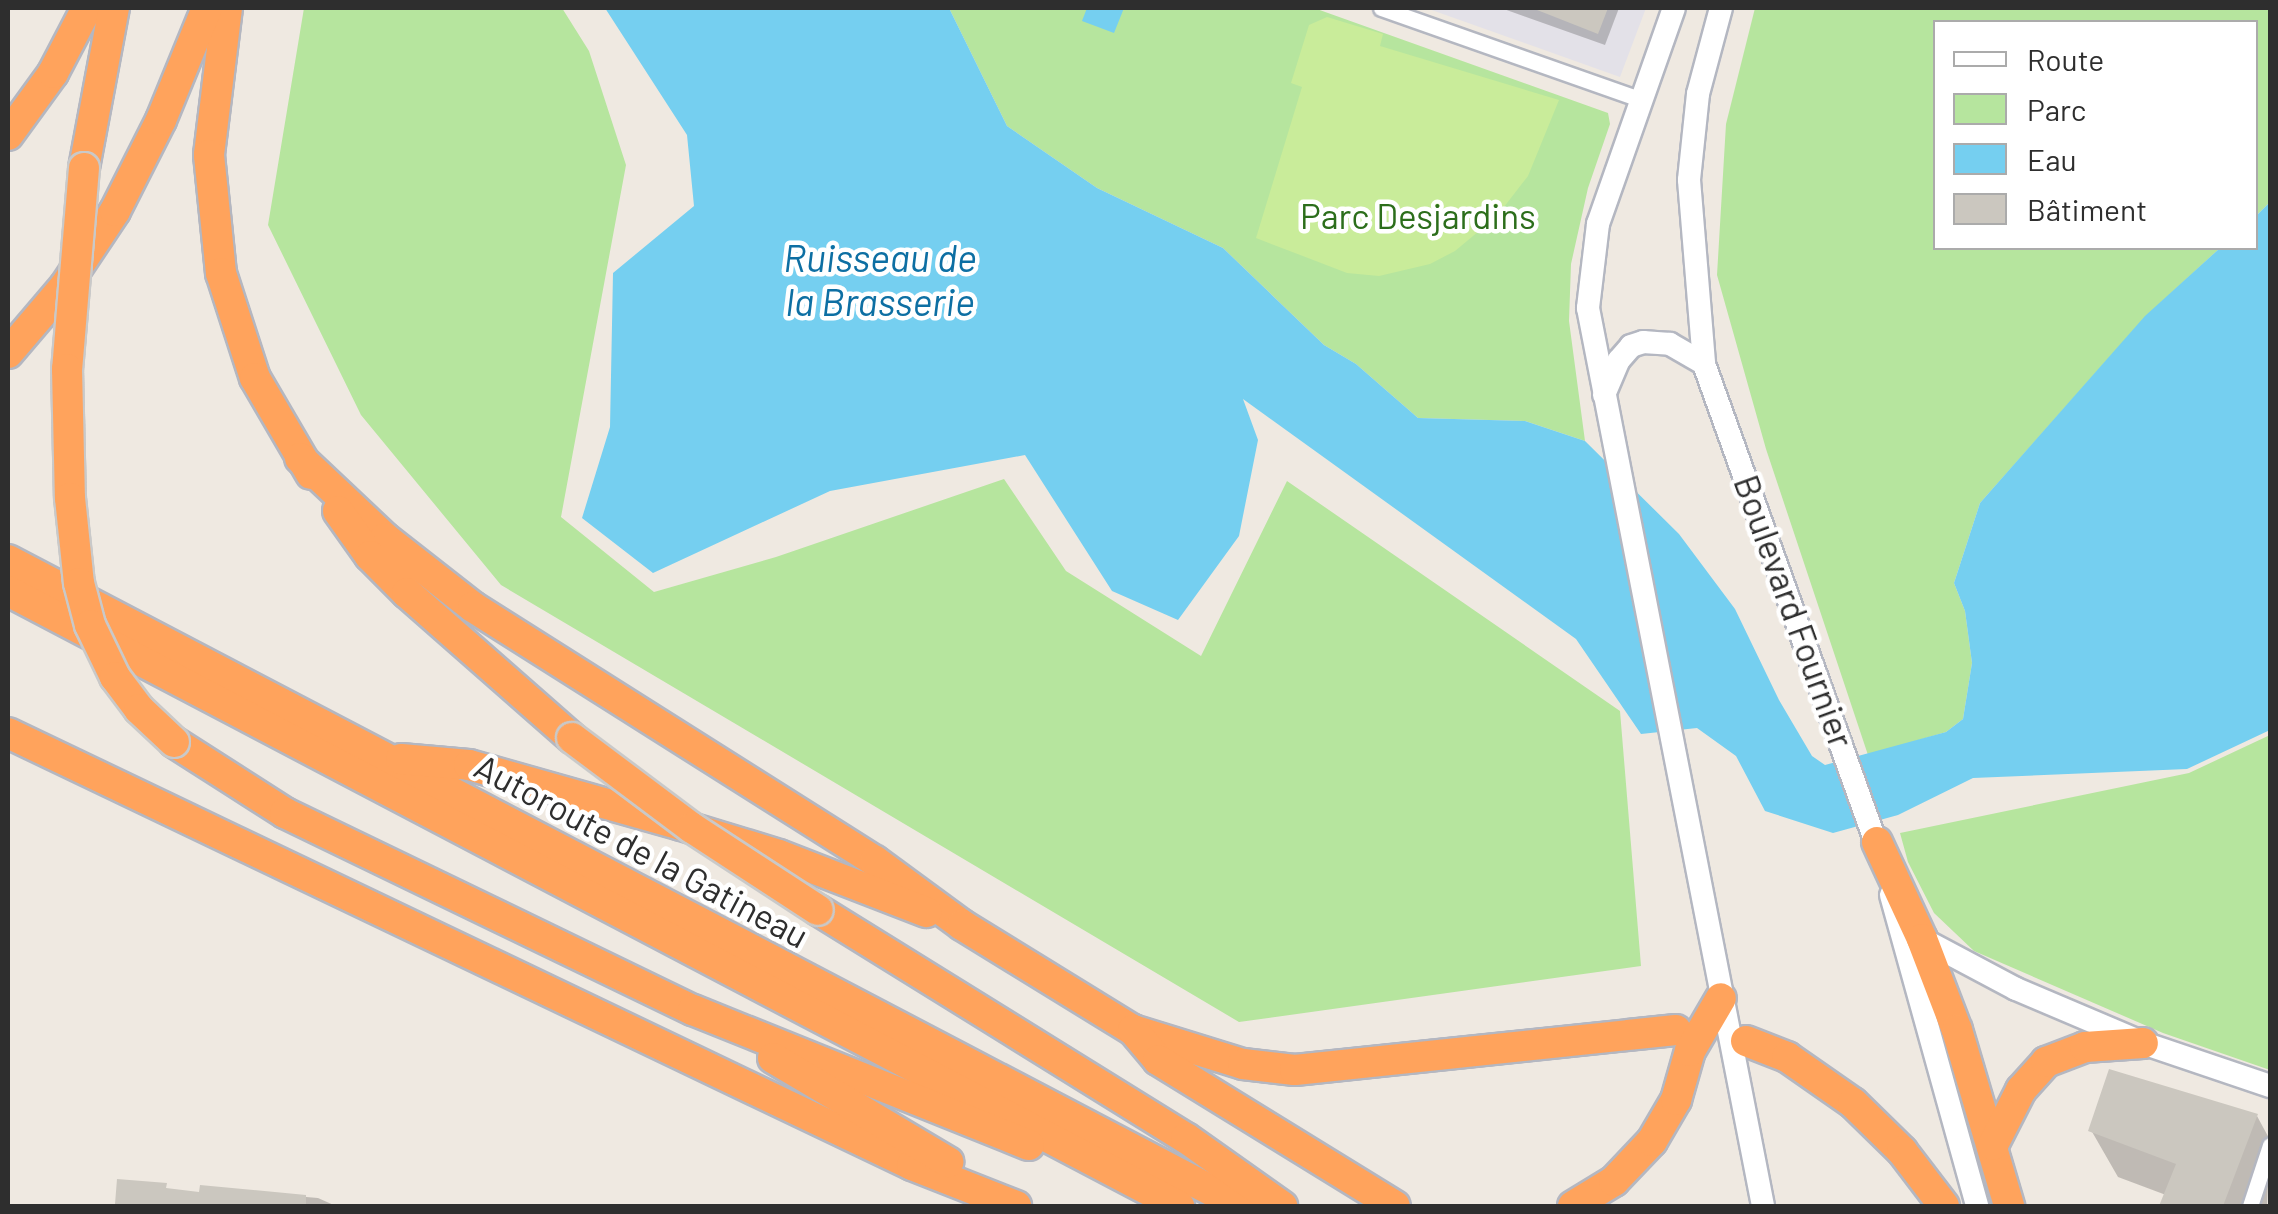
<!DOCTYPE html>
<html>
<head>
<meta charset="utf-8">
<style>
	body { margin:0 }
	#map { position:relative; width:2278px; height:1214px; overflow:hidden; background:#efe9e1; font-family:Barlow,sans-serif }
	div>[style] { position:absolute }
	.industrial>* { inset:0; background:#e3e1e8 }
	.green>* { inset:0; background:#b6e59e }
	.pitch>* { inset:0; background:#c9ec9a }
	.water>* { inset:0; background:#75cff0 }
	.shadow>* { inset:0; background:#0003 }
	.building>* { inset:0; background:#cbc7bf }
	.roads { filter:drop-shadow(2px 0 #b4b7c1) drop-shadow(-2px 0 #b4b7c1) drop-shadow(0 2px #b4b7c1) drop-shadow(0 -2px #b4b7c1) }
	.street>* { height:15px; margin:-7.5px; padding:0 7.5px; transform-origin:7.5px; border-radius:7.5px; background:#fff }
	.secondary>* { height:22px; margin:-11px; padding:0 11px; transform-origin:11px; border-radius:11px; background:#fff }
	.highway>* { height:30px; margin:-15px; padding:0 15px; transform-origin:15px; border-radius:15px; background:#ffa35c }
	.bridges { filter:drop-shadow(2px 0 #c9c9c9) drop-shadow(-2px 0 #c9c9c9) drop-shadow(0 2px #c9c9c9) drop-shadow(0 -2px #c9c9c9) }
	.highway-bridge>* { height:30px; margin:-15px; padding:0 15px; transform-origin:15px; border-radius:15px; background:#ffa35c }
	span { translate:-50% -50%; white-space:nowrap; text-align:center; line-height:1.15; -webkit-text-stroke:9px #fff; paint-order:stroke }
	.park-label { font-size:35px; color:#2c6e1b }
	.street-label { font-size:35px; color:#2e2e2e }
	.water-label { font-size:38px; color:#0d6fa3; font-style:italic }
	.frame { position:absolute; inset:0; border:10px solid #2e2e2e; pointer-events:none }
	.legend { position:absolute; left:1933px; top:20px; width:325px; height:230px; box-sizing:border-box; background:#fff; border:2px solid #ababab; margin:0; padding:12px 18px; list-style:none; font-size:30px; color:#2e2e2e }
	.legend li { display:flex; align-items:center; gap:20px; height:50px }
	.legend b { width:50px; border:2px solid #ababab }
</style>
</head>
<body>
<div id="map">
	<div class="industrial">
		<div style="clip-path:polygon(1426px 8px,1646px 8px,1620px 77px)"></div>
	</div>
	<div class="green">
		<div style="clip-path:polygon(304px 8px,562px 8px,589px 51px,626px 165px,561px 517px,654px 592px,776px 557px,1004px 479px,1066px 571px,1201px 656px,1287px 481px,1620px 711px,1641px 966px,1239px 1022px,501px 585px,361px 415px,268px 225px)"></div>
		<div style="clip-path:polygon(949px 8px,1314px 8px,1608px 113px,1610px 124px,1588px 188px,1571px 264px,1569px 321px,1585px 441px,1525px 421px,1418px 418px,1356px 364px,1324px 345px,1223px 248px,1097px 188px,1007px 126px)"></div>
		<div style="clip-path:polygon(1755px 8px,2270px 8px,2270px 202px,2256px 216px,2256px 22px,1936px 22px,1936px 248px,2220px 248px,2145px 317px,1980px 503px,1954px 583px,1965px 611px,1972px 663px,1963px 719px,1946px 732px,1868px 755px,1766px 449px,1717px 275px,1726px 124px)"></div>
		<div style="clip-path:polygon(2270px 735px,2270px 1070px,2163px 1033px,1974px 951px,1934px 913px,1908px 862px,1900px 833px,2189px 773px)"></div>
	</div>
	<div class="pitch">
		<div style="clip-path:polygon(1327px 17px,1383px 34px,1380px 46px,1559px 100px,1528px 176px,1497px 216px,1455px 251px,1430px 264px,1379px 276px,1347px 273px,1256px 238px,1302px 87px,1291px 83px,1309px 25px)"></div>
	</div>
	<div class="water">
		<div style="clip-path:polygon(605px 8px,949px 8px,1007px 126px,1097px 188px,1223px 248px,1324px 345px,1356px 364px,1418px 418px,1525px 421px,1585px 441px,1679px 534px,1735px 609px,1779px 700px,1812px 756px,1825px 765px,1946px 732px,1963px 719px,1972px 663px,1965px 611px,1954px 583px,1980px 503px,2145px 316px,2220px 248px,2256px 248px,2256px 216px,2270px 202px,2270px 730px,2187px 769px,1973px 778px,1898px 815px,1833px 833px,1765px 811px,1736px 756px,1697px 728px,1641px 734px,1576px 639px,1243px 399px,1258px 440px,1239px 536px,1178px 620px,1112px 591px,1025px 455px,830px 491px,653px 573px,582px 518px,610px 427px,613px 273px,694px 206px,687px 135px)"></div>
		<div style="clip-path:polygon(1087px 8px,1124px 8px,1114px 33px,1082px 21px)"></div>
	</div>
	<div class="shadow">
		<div style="clip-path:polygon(1501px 8px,1619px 8px,1605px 45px)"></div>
		<div style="clip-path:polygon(2257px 1116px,2270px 1140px,2267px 1206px,2162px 1206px,2166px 1195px,2118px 1177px,2091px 1130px)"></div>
		<div style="clip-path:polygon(165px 1186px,168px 1191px,202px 1195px,202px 1188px,318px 1198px,336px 1206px,118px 1203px)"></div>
	</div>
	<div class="building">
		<div style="clip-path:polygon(1532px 8px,1608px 8px,1598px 34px)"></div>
		<div style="clip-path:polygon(2109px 1069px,2258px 1114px,2223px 1206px,2159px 1206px,2176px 1164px,2088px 1131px)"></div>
		<div style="clip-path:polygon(117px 1179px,167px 1183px,166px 1188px,199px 1192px,200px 1185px,306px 1195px,306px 1206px,115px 1204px)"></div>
	</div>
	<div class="roads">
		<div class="street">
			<div style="left:1381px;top:8px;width:274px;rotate:19.4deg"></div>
			<div style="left:2250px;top:1206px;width:64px;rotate:-71.8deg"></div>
		</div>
		<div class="secondary">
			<div style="left:1674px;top:8px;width:229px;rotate:109.4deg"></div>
			<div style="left:1598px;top:224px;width:85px;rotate:96.8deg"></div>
			<div style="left:1588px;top:308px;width:915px;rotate:78.97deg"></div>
			<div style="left:1721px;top:8px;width:89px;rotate:105deg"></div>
			<div style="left:1698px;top:94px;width:86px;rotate:96deg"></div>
			<div style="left:1689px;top:180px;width:185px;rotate:85.3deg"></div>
			<div style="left:1704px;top:364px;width:521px;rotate:70.24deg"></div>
			<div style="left:1604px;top:395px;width:38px;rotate:-67deg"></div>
			<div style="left:1619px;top:360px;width:18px;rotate:-49deg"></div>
			<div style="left:1631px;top:346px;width:13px;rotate:-18deg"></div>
			<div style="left:1643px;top:342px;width:27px;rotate:4deg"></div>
			<div style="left:1670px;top:344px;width:39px;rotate:30deg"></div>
			<div style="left:1891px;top:895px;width:323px;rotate:74.5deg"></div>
			<div style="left:1922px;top:939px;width:106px;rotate:28deg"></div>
			<div style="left:2016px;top:989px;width:138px;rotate:23deg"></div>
			<div style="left:2143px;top:1043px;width:134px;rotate:18.7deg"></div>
		</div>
		<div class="highway">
			<div style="left:227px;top:8px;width:148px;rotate:97deg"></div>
			<div style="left:209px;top:155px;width:119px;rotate:84.2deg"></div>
			<div style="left:221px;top:273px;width:110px;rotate:72.1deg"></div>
			<div style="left:255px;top:378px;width:111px;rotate:59.7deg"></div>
			<div style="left:8px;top:135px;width:77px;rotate:-54deg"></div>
			<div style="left:53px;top:73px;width:73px;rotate:-62.4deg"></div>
			<div style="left:84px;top:168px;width:163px;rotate:-79.4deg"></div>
			<div style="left:8px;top:353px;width:88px;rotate:-49.6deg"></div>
			<div style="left:65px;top:286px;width:90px;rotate:-56.3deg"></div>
			<div style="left:115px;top:211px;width:102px;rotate:-63.2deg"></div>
			<div style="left:161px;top:120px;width:121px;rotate:-67.7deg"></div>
			<div style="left:300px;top:458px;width:117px;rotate:43.3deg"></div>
			<div style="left:385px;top:538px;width:112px;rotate:38.1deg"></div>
			<div style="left:473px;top:607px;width:476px;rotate:32.3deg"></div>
			<div style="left:875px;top:861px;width:108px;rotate:36.3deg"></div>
			<div style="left:962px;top:925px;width:201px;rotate:31.6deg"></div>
			<div style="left:1133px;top:1030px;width:115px;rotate:17.2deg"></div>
			<div style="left:1243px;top:1064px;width:52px;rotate:6.6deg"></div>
			<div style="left:1295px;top:1070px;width:383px;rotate:-6deg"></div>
			<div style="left:338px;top:511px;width:55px;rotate:54.6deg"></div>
			<div style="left:370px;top:556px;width:52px;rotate:45deg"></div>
			<div style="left:407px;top:593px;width:220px;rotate:41.3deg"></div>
			<div style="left:8px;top:560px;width:1392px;rotate:27.65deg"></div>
			<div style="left:8px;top:591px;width:1323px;rotate:27.71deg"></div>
			<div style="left:8px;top:733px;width:1002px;rotate:25.54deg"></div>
			<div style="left:912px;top:1165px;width:112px;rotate:21.5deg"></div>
			<div style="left:174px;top:742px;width:132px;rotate:32.6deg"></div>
			<div style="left:285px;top:813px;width:453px;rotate:25.8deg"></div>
			<div style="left:693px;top:1010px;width:362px;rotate:21.9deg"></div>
			<div style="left:401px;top:759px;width:68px;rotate:5deg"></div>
			<div style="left:469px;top:765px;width:220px;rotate:15.8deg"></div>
			<div style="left:681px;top:825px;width:102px;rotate:17deg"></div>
			<div style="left:779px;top:855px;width:158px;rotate:21.2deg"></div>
			<div style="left:1877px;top:842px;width:107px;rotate:65.1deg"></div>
			<div style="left:1922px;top:939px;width:97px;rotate:69deg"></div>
			<div style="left:1957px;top:1030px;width:184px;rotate:73.5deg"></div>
			<div style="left:818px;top:910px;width:433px;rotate:31.8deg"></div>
			<div style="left:1186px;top:1138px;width:118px;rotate:35.3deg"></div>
			<div style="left:1133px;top:1030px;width:39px;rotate:50deg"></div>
			<div style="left:1158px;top:1060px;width:278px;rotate:31.6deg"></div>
			<div style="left:1746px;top:1041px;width:44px;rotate:21.3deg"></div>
			<div style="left:1787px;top:1057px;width:80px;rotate:34.9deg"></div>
			<div style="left:1853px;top:1103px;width:69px;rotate:44.4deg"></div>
			<div style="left:1902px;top:1151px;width:69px;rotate:52.6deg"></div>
			<div style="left:773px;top:1058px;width:204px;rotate:30.7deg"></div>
			<div style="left:1993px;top:1145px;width:62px;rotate:-63deg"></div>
			<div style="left:2021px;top:1090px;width:38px;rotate:-48deg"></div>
			<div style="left:2046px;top:1062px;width:42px;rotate:-21deg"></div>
			<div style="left:2085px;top:1047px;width:58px;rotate:-3.9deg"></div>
			<div style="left:1573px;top:1206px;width:48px;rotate:-31.4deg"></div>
			<div style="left:1614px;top:1181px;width:55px;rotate:-46.5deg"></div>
			<div style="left:1652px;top:1141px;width:48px;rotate:-59.7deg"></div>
			<div style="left:1676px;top:1100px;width:51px;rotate:-74.1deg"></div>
			<div style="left:1690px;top:1051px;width:61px;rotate:-59.7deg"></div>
		</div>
	</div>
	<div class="bridges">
		<div class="highway-bridge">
			<div style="left:84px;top:168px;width:202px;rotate:94.8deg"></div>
			<div style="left:67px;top:369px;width:129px;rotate:88.7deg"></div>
			<div style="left:70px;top:498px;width:85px;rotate:84deg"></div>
			<div style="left:79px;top:583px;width:43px;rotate:75.3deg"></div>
			<div style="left:90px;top:625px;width:58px;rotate:64.3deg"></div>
			<div style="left:115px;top:677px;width:40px;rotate:53deg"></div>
			<div style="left:139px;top:709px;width:48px;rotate:43.3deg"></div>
			<div style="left:572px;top:738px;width:150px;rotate:36.9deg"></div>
			<div style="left:692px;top:828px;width:150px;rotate:33.1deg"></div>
		</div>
	</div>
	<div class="park-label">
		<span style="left:1418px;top:215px">Parc Desjardins</span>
	</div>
	<div class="street-label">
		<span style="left:1795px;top:611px;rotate:70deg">Boulevard Fournier</span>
		<span style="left:642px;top:850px;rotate:28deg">Autoroute de la Gatineau</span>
	</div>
	<div class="water-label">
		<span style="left:880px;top:280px">Ruisseau de<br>la Brasserie</span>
	</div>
	<div class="frame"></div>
	<ul class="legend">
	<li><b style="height:12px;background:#fff"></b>Route</li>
	<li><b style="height:28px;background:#b6e59e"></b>Parc</li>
	<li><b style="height:28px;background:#75cff0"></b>Eau</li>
	<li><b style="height:28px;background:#cbc7bf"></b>Bâtiment</li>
	</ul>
</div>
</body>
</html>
